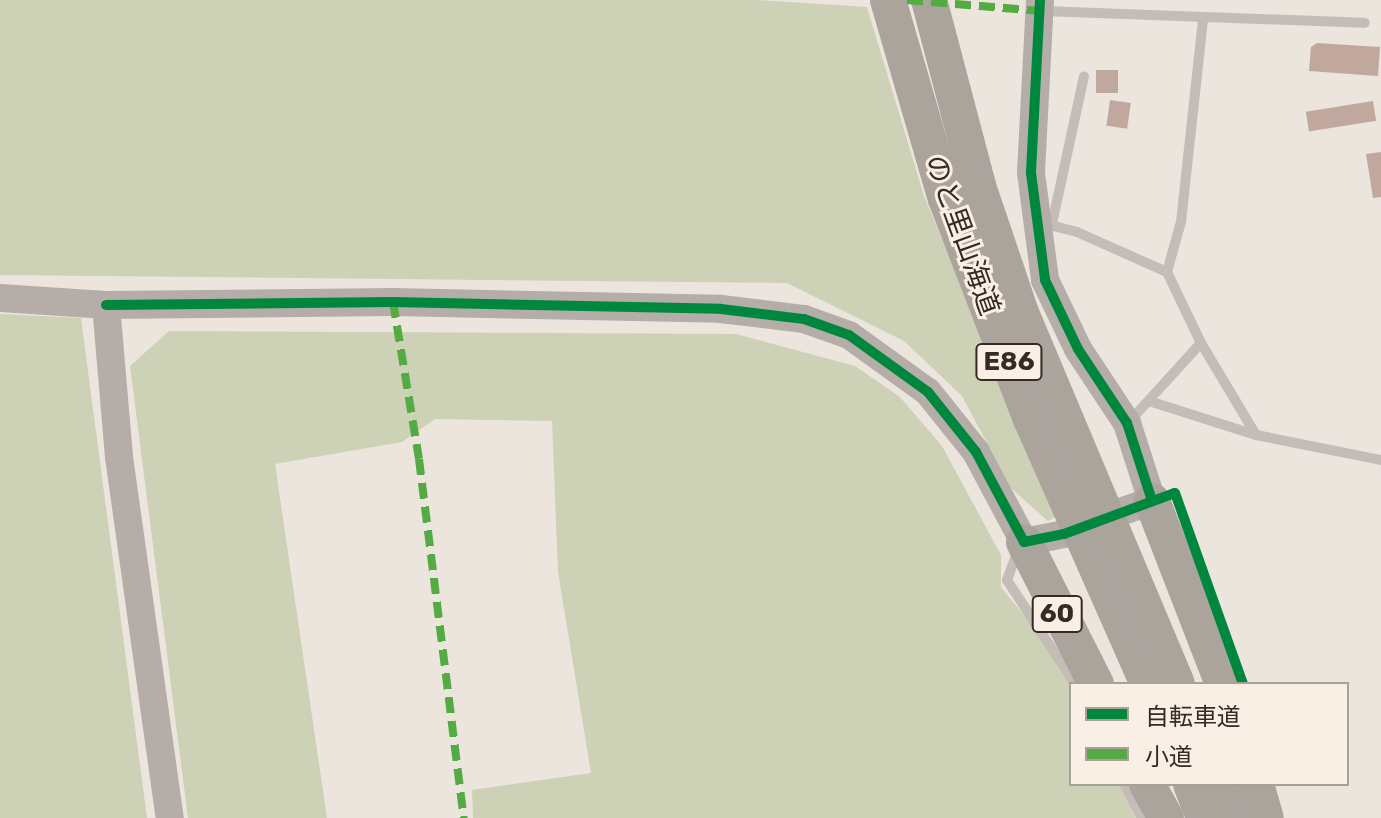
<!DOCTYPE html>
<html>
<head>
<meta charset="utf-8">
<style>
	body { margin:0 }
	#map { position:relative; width:1381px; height:818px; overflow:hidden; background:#ece5dd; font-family:Rubik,"Noto Sans JP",sans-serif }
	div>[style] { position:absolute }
	.green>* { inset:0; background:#cdd1b6 }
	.building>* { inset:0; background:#c1a89e; transform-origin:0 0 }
	.lane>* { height:10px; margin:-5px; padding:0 5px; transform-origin:5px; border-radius:5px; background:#c4bdb7 }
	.secondary>* { height:28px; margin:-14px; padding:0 14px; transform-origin:14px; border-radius:14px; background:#b5ada7 }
	.highway>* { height:36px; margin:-18px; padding:0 18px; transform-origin:18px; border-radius:18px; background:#aba49d }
	.quiet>* { height:8px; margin-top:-4px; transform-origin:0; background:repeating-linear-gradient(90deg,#54ab44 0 16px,transparent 0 24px) }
	.cycleway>* { height:10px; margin:-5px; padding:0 5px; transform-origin:5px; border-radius:5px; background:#00873e }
	span { translate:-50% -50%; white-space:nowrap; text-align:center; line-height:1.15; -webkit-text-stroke:6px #faefe4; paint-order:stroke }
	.shield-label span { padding:2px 6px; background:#faefe4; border:2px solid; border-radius:6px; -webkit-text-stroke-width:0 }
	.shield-label { font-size:26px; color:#352a25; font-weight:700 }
	.street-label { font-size:28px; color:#352a25 }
	.legend { position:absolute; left:1069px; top:682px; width:280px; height:104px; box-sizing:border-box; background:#faefe4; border:2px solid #aba098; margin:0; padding:10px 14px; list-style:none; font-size:24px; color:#352a25 }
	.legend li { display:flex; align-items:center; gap:16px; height:40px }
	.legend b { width:40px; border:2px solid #aba098 }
</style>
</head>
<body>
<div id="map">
	<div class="green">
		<div style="clip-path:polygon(0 0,757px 0,867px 7px,924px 196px,1057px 516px,1048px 521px,1011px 488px,962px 396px,904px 341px,787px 283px,0 275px)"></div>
		<div style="clip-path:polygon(0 314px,81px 318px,147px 818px,0 818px)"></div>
		<div style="clip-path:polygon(169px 331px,736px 334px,855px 366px,900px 397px,942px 446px,1001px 555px,1001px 587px,1058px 657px,1071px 685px,1071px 784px,1119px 784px,1135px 818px,473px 818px,472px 790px,591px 773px,558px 572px,552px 421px,435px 419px,402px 442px,275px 464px,327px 818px,188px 818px,130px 366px)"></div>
	</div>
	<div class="building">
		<div style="clip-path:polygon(1317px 43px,1380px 47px,1378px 76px,1309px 71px,1311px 47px)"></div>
		<div style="left:1096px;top:70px;width:22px;height:23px"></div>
		<div style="left:1110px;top:100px;width:21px;height:26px;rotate:8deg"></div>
		<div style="left:1373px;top:101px;width:20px;height:68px;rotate:81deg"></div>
		<div style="clip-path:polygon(1381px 152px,1381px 197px,1373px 198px,1366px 154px)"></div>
	</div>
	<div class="lane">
		<div style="left:1043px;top:11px;width:322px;rotate:2.1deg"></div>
		<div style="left:1038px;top:222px;width:40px;rotate:14.4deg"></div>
		<div style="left:1077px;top:232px;width:98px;rotate:24deg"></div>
		<div style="left:1167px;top:272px;width:52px;rotate:-74.4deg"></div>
		<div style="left:1181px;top:222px;width:203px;rotate:-83.8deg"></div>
		<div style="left:1052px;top:224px;width:151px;rotate:-77.8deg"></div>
		<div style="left:1152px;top:402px;width:109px;rotate:17.6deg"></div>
		<div style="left:1256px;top:435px;width:107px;rotate:-120.9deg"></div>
		<div style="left:1129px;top:422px;width:107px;rotate:-47.7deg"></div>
		<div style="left:1201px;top:343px;width:79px;rotate:-115.6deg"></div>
		<div style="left:1256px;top:435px;width:127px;rotate:11.3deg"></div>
		<div style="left:1018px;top:550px;width:32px;rotate:110deg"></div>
		<div style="left:1007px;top:580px;width:124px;rotate:56.8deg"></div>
		<div style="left:1124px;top:784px;width:38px;rotate:63deg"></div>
	</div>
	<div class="secondary">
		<div style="left:1040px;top:0;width:173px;rotate:93deg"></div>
		<div style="left:1031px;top:173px;width:108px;rotate:82.5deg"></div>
		<div style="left:1045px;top:280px;width:76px;rotate:64.4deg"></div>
		<div style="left:1078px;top:349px;width:89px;rotate:56.5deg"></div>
		<div style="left:1127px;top:423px;width:82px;rotate:72.2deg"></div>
		<div style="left:1152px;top:501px;width:40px;rotate:161.1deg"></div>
		<div style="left:0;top:298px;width:106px;rotate:3.8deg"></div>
		<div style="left:106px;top:305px;width:153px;rotate:85.1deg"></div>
		<div style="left:119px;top:457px;width:365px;rotate:82deg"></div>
		<div style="left:106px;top:305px;width:287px;rotate:-0.6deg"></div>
		<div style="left:393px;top:302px;width:328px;rotate:1.2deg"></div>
		<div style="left:721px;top:309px;width:84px;rotate:6.9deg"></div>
		<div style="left:804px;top:319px;width:48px;rotate:19.6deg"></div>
		<div style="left:849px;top:335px;width:97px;rotate:35.8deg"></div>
		<div style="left:928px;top:392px;width:77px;rotate:51.3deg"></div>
		<div style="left:976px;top:452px;width:102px;rotate:61.9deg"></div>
		<div style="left:1024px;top:542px;width:41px;rotate:-11.3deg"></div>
	</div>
	<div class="highway">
		<div style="left:888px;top:0;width:207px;rotate:73.8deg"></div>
		<div style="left:946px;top:199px;width:236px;rotate:68.9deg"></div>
		<div style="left:1031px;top:419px;width:290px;rotate:66.2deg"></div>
		<div style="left:929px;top:0;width:192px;rotate:75.2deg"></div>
		<div style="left:978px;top:186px;width:134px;rotate:71.3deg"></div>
		<div style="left:1021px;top:313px;width:402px;rotate:67.2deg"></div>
		<div style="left:1152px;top:501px;width:196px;rotate:68.8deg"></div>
		<div style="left:1024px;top:542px;width:159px;rotate:63.1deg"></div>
		<div style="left:1147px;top:784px;width:39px;rotate:61deg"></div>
		<div style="left:1191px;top:784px;width:36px;rotate:69deg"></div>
		<div style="left:1218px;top:784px;width:37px;rotate:68deg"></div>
		<div style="left:1256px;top:784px;width:35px;rotate:74deg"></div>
	</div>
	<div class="quiet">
		<div style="left:907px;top:0;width:133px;rotate:4.7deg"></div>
		<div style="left:393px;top:302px;width:159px;rotate:80.6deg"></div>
		<div style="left:419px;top:459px;width:362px;rotate:82.9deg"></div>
	</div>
	<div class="cycleway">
		<div style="left:1040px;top:0;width:173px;rotate:93deg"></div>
		<div style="left:1031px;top:173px;width:108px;rotate:82.5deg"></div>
		<div style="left:1045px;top:280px;width:76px;rotate:64.4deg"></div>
		<div style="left:1078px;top:349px;width:89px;rotate:56.5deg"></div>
		<div style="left:1127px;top:423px;width:82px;rotate:72.2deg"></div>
		<div style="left:106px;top:305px;width:287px;rotate:-0.6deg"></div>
		<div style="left:393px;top:302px;width:328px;rotate:1.2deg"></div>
		<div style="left:721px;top:309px;width:84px;rotate:6.9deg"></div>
		<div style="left:804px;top:319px;width:48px;rotate:19.6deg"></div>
		<div style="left:849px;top:335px;width:97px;rotate:35.8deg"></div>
		<div style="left:928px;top:392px;width:77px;rotate:51.3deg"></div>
		<div style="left:976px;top:452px;width:102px;rotate:61.9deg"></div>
		<div style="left:1024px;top:542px;width:41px;rotate:-11.3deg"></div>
		<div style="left:1064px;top:534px;width:118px;rotate:-20.3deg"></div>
		<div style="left:1175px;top:493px;width:203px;rotate:70.4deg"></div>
	</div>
	<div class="shield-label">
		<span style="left:1009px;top:362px">E86</span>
		<span style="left:1057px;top:614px">60</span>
	</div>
	<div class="street-label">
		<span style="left:962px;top:235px;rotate:70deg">のと里山海道</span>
	</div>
	<ul class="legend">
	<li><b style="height:10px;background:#00873e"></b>自転車道</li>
	<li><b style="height:10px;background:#54ab44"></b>小道</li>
	</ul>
</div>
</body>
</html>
